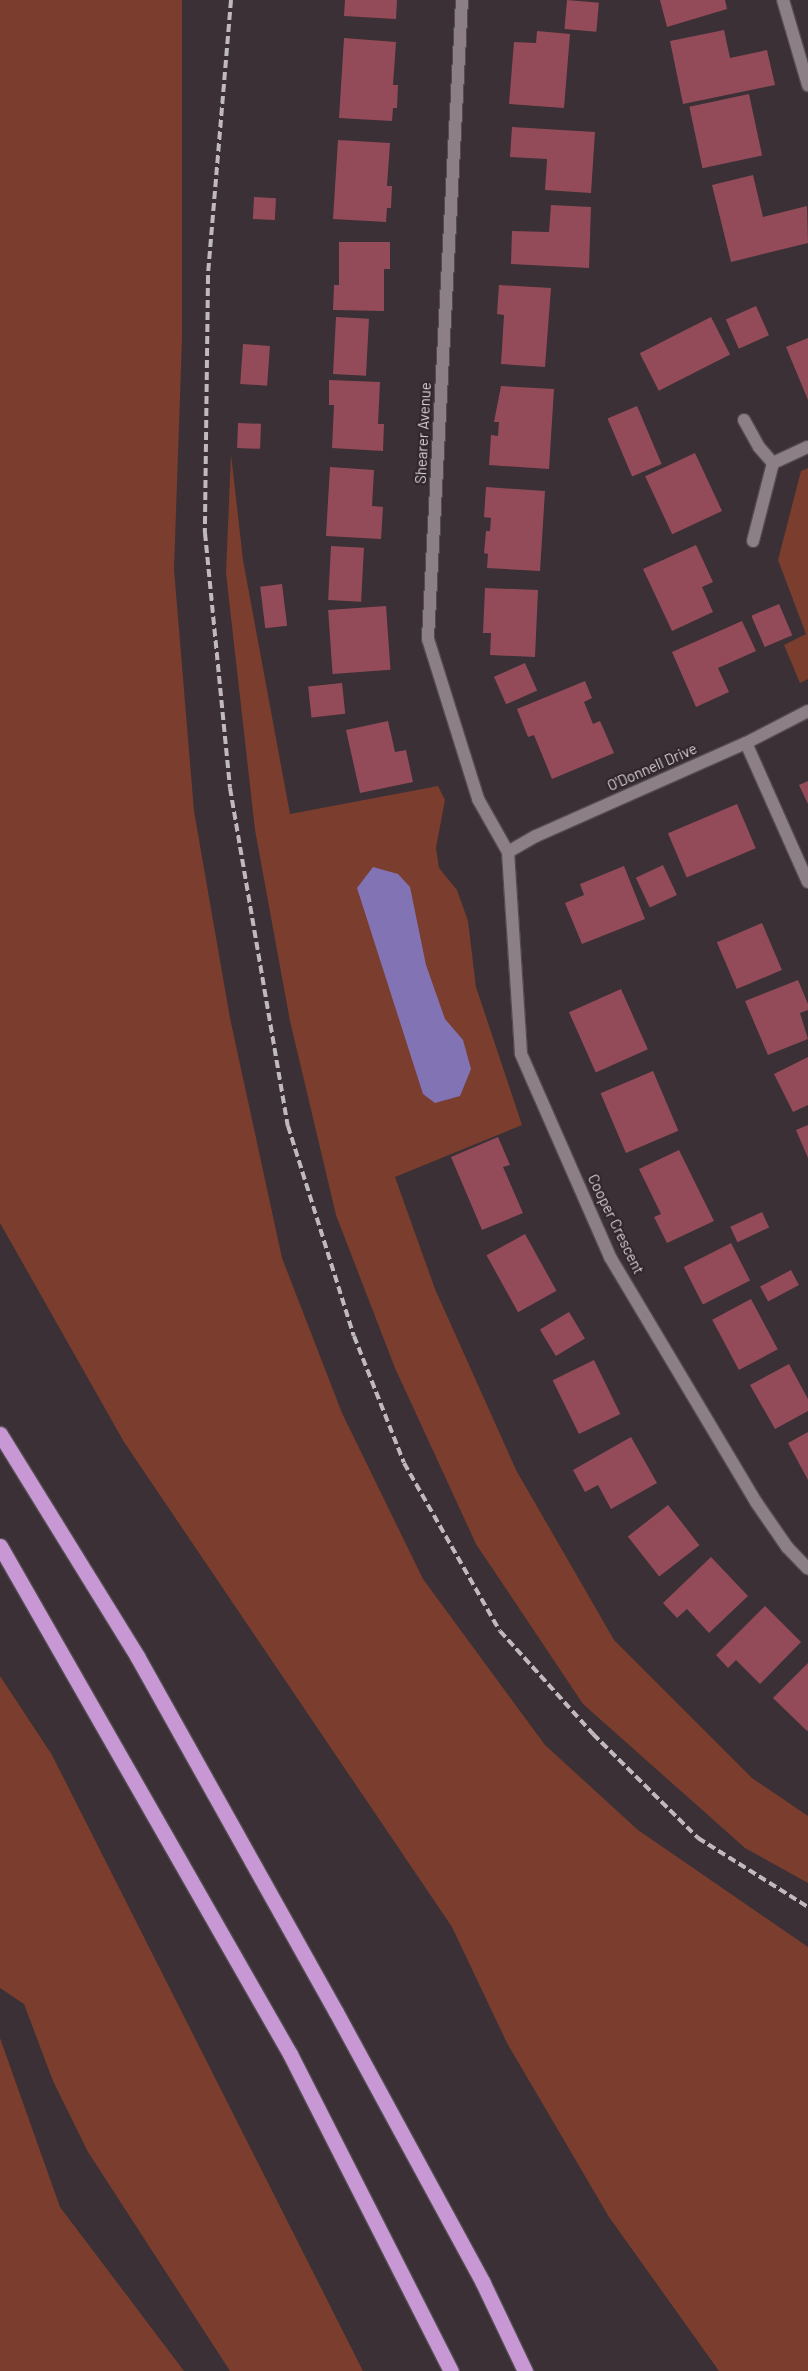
<!DOCTYPE html>
<html>
<head>
<meta charset="utf-8">
<style>
	body { margin:0 }
	#map { position:relative; width:808px; height:2371px; overflow:hidden; background:#3a3035; font-family:Barlow,sans-serif }
	div>[style] { position:absolute }
	.green>* { inset:0; background:#7a3d2e }
	.water>* { inset:0; background:#8273b4 }
	.building>* { inset:0; background:#944b59; transform-origin:0 0 }
	.roads { filter:drop-shadow(1px 0 #544c51) drop-shadow(-1px 0 #544c51) drop-shadow(0 1px #544c51) drop-shadow(0 -1px #544c51) }
	.minor>* { height:12px; margin:-6px; padding:0 6px; transform-origin:6px; border-radius:6px; background:#8c7f86 }
	.highway>* { height:15px; margin:-7.5px; padding:0 7.5px; transform-origin:7.5px; border-radius:7.5px; background:#c898d5 }
	.rail>* { height:4px; margin-top:-2px; transform-origin:0; background:repeating-linear-gradient(90deg,#c0b9bd 0 8px,transparent 0 12px) }
	span { translate:-50% -50%; white-space:nowrap; text-align:center; line-height:1.15; -webkit-text-stroke:4.5px #30262b; paint-order:stroke }
	.street-label { font-size:15px; color:#d8d1d5 }
</style>
</head>
<body>
<div id="map">
	<div class="green">
		<div style="clip-path:polygon(0 0,182px 0,182px 339px,174px 569px,194px 811px,230px 1018px,282px 1258px,342px 1413px,423px 1579px,545px 1745px,638px 1830px,808px 1947px,808px 2371px,719px 2371px,609px 2217px,507px 2043px,452px 1927px,124px 1442px,0 1223px)"></div>
		<div style="clip-path:polygon(231px 454px,243px 560px,290px 814px,438px 786px,445px 800px,436px 848px,439px 868px,457px 890px,468px 921px,476px 987px,522px 1125px,395px 1177px,435px 1289px,516px 1470px,614px 1640px,752px 1778px,808px 1816px,808px 1883px,745px 1848px,583px 1704px,476px 1544px,395px 1368px,336px 1215px,290px 1021px,255px 830px,226px 573px)"></div>
		<div style="clip-path:polygon(808px 468px,808px 679px,800px 683px,784px 645px,806px 634px,778px 560px,801px 471px)"></div>
		<div style="clip-path:polygon(0 1676px,52px 1755px,363px 2371px,230px 2371px,88px 2152px,53px 2081px,24px 2004px,0 1988px)"></div>
		<div style="clip-path:polygon(0 2038px,60px 2207px,184px 2371px,0 2371px)"></div>
	</div>
	<div class="water">
		<div style="clip-path:polygon(373px 867px,398px 874px,410px 887px,426px 965px,445px 1019px,463px 1040px,471px 1069px,460px 1096px,435px 1103px,423px 1094px,357px 888px)"></div>
	</div>
	<div class="building">
		<div style="clip-path:polygon(345px 0,397px 0,396px 19px,344px 16px)"></div>
		<div style="left:567px;top:0;width:32px;height:29px;rotate:5deg"></div>
		<div style="clip-path:polygon(660px 0,725px 0,727px 9px,667px 27px)"></div>
		<div style="clip-path:polygon(724px 30px,730px 58px,767px 50px,775px 85px,683px 104px,670px 41px)"></div>
		<div style="clip-path:polygon(537px 31px,570px 34px,564px 108px,509px 104px,514px 42px,536px 43px)"></div>
		<div style="clip-path:polygon(344px 38px,396px 42px,393px 85px,398px 85px,397px 108px,393px 108px,392px 121px,339px 118px)"></div>
		<div style="left:749px;top:94px;width:63px;height:61px;rotate:78deg"></div>
		<div style="clip-path:polygon(512px 127px,595px 132px,591px 193px,545px 190px,547px 159px,510px 157px)"></div>
		<div style="clip-path:polygon(338px 140px,390px 143px,387px 186px,392px 186px,391px 208px,387px 208px,386px 222px,333px 219px)"></div>
		<div style="clip-path:polygon(753px 175px,763px 217px,807px 206px,808px 243px,731px 262px,712px 185px)"></div>
		<div style="left:254px;top:197px;width:22px;height:22px;rotate:3deg"></div>
		<div style="clip-path:polygon(551px 205px,591px 207px,589px 268px,511px 264px,512px 231px,549px 232px)"></div>
		<div style="clip-path:polygon(339px 242px,390px 242px,390px 269px,384px 269px,384px 311px,333px 310px,334px 285px,339px 285px)"></div>
		<div style="clip-path:polygon(499px 285px,551px 288px,545px 367px,501px 364px,504px 315px,497px 314px)"></div>
		<div style="left:756px;top:306px;width:32px;height:33px;rotate:66deg"></div>
		<div style="left:336px;top:317px;width:33px;height:57px;rotate:3deg"></div>
		<div style="left:711px;top:317px;width:42px;height:80px;rotate:63deg"></div>
		<div style="clip-path:polygon(808px 338px,808px 400px,786px 347px)"></div>
		<div style="left:243px;top:344px;width:27px;height:40px;rotate:4deg"></div>
		<div style="clip-path:polygon(329px 380px,380px 382px,378px 424px,384px 424px,383px 451px,332px 448px,334px 405px,329px 405px)"></div>
		<div style="clip-path:polygon(501px 386px,554px 389px,549px 469px,489px 465px,491px 435px,498px 436px,499px 422px,494px 422px)"></div>
		<div style="left:637px;top:406px;width:63px;height:32px;rotate:67deg"></div>
		<div style="left:238px;top:423px;width:23px;height:25px;rotate:2deg"></div>
		<div style="left:695px;top:453px;width:64px;height:55px;rotate:65deg"></div>
		<div style="clip-path:polygon(330px 467px,374px 470px,372px 506px,383px 507px,381px 539px,326px 536px)"></div>
		<div style="clip-path:polygon(486px 487px,545px 491px,540px 571px,487px 568px,488px 554px,484px 553px,486px 531px,490px 531px,491px 518px,484px 517px)"></div>
		<div style="clip-path:polygon(696px 545px,713px 582px,702px 587px,713px 612px,672px 631px,643px 569px)"></div>
		<div style="left:331px;top:546px;width:33px;height:54px;rotate:3deg"></div>
		<div style="left:282px;top:584px;width:42px;height:22px;rotate:83deg"></div>
		<div style="clip-path:polygon(485px 588px,538px 590px,535px 657px,490px 655px,491px 633px,483px 633px)"></div>
		<div style="left:779px;top:604px;width:34px;height:30px;rotate:67deg"></div>
		<div style="left:386px;top:606px;width:64px;height:58px;rotate:86deg"></div>
		<div style="clip-path:polygon(742px 621px,756px 651px,718px 668px,729px 692px,696px 707px,672px 652px)"></div>
		<div style="left:525px;top:663px;width:30px;height:34px;rotate:66deg"></div>
		<div style="clip-path:polygon(585px 681px,592px 698px,584px 702px,593px 724px,600px 721px,614px 753px,552px 779px,534px 735px,528px 737px,517px 709px)"></div>
		<div style="left:342px;top:683px;width:31px;height:34px;rotate:84deg"></div>
		<div style="clip-path:polygon(388px 721px,395px 752px,406px 750px,413px 782px,360px 793px,346px 730px)"></div>
		<div style="clip-path:polygon(808px 781px,808px 804px,799px 785px)"></div>
		<div style="left:737px;top:804px;width:48px;height:75px;rotate:67deg"></div>
		<div style="left:663px;top:865px;width:33px;height:30px;rotate:65deg"></div>
		<div style="clip-path:polygon(624px 866px,645px 919px,582px 944px,565px 903px,584px 895px,580px 884px)"></div>
		<div style="left:762px;top:923px;width:51px;height:49px;rotate:67deg"></div>
		<div style="clip-path:polygon(798px 980px,808px 1004px,808px 1010px,800px 1013px,808px 1039px,768px 1055px,745px 1001px)"></div>
		<div style="left:621px;top:989px;width:66px;height:57px;rotate:66deg"></div>
		<div style="clip-path:polygon(808px 1057px,808px 1105px,793px 1112px,774px 1074px)"></div>
		<div style="left:653px;top:1071px;width:65px;height:57px;rotate:67deg"></div>
		<div style="clip-path:polygon(808px 1125px,808px 1158px,796px 1130px)"></div>
		<div style="clip-path:polygon(498px 1137px,510px 1165px,503px 1167px,523px 1213px,482px 1230px,451px 1157px)"></div>
		<div style="clip-path:polygon(679px 1150px,714px 1221px,667px 1243px,654px 1217px,661px 1214px,639px 1169px)"></div>
		<div style="left:762px;top:1212px;width:17px;height:35px;rotate:65deg"></div>
		<div style="left:525px;top:1234px;width:65px;height:44px;rotate:61deg"></div>
		<div style="left:731px;top:1243px;width:42px;height:53px;rotate:63deg"></div>
		<div style="left:791px;top:1270px;width:17px;height:35px;rotate:62deg"></div>
		<div style="left:751px;top:1299px;width:57px;height:44px;rotate:62deg"></div>
		<div style="left:569px;top:1312px;width:31px;height:34px;rotate:59deg"></div>
		<div style="left:594px;top:1360px;width:60px;height:46px;rotate:64deg"></div>
		<div style="clip-path:polygon(789px 1364px,808px 1399px,808px 1411px,775px 1429px,750px 1385px)"></div>
		<div style="clip-path:polygon(808px 1432px,808px 1480px,788px 1443px)"></div>
		<div style="clip-path:polygon(631px 1437px,657px 1483px,611px 1509px,598px 1485px,585px 1492px,573px 1470px)"></div>
		<div style="left:668px;top:1505px;width:51px;height:51px;rotate:52deg"></div>
		<div style="clip-path:polygon(711px 1557px,748px 1596px,709px 1633px,687px 1609px,677px 1618px,663px 1603px)"></div>
		<div style="clip-path:polygon(765px 1606px,801px 1642px,760px 1684px,736px 1660px,728px 1668px,716px 1655px)"></div>
		<div style="clip-path:polygon(808px 1663px,808px 1730px,807px 1731px,773px 1698px)"></div>
	</div>
	<div class="roads">
		<div class="minor">
			<div style="left:462px;top:0;width:640px;rotate:93.05deg"></div>
			<div style="left:428px;top:639px;width:168px;rotate:72.6deg"></div>
			<div style="left:478px;top:799px;width:61px;rotate:60.5deg"></div>
			<div style="left:508px;top:852px;width:202px;rotate:86.3deg"></div>
			<div style="left:521px;top:1054px;width:222px;rotate:66.3deg"></div>
			<div style="left:610px;top:1257px;width:285px;rotate:59.2deg"></div>
			<div style="left:756px;top:1502px;width:55px;rotate:55.4deg"></div>
			<div style="left:787px;top:1547px;width:30px;rotate:46deg"></div>
			<div style="left:783px;top:0;width:89px;rotate:73.6deg"></div>
			<div style="left:744px;top:420px;width:31px;rotate:61deg"></div>
			<div style="left:759px;top:447px;width:21px;rotate:49deg"></div>
			<div style="left:753px;top:541px;width:81px;rotate:-75.6deg"></div>
			<div style="left:773px;top:463px;width:38px;rotate:-25deg"></div>
			<div style="left:746px;top:743px;width:152px;rotate:66deg"></div>
			<div style="left:508px;top:852px;width:32px;rotate:-30deg"></div>
			<div style="left:536px;top:836px;width:230px;rotate:-23.9deg"></div>
			<div style="left:746px;top:743px;width:70px;rotate:-27.3deg"></div>
		</div>
		<div class="highway">
			<div style="left:0;top:1434px;width:261px;rotate:58.3deg"></div>
			<div style="left:137px;top:1656px;width:408px;rotate:60.8deg"></div>
			<div style="left:336px;top:2012px;width:308px;rotate:61.5deg"></div>
			<div style="left:483px;top:2283px;width:98px;rotate:64.5deg"></div>
			<div style="left:0;top:1546px;width:585px;rotate:60.28deg"></div>
			<div style="left:290px;top:2054px;width:356px;rotate:63.1deg"></div>
		</div>
	</div>
	<div class="rail">
		<div style="left:231px;top:0;width:277px;rotate:94.8deg"></div>
		<div style="left:208px;top:276px;width:257px;rotate:90.7deg"></div>
		<div style="left:205px;top:533px;width:256px;rotate:84.4deg"></div>
		<div style="left:230px;top:788px;width:343px;rotate:80.3deg"></div>
		<div style="left:288px;top:1126px;width:220px;rotate:72.6deg"></div>
		<div style="left:354px;top:1336px;width:136px;rotate:68.5deg"></div>
		<div style="left:404px;top:1463px;width:193px;rotate:60.3deg"></div>
		<div style="left:500px;top:1631px;width:139px;rotate:47.9deg"></div>
		<div style="left:593px;top:1734px;width:148px;rotate:44.7deg"></div>
		<div style="left:698px;top:1838px;width:130px;rotate:32.1deg"></div>
	</div>
	<div class="street-label">
		<span style="left:423px;top:433px;rotate:-87deg">Shearer Avenue</span>
		<span style="left:652px;top:767px;rotate:-24deg">O'Donnell Drive</span>
		<span style="left:616px;top:1224px;rotate:64deg">Cooper Crescent</span>
	</div>
</div>
</body>
</html>
